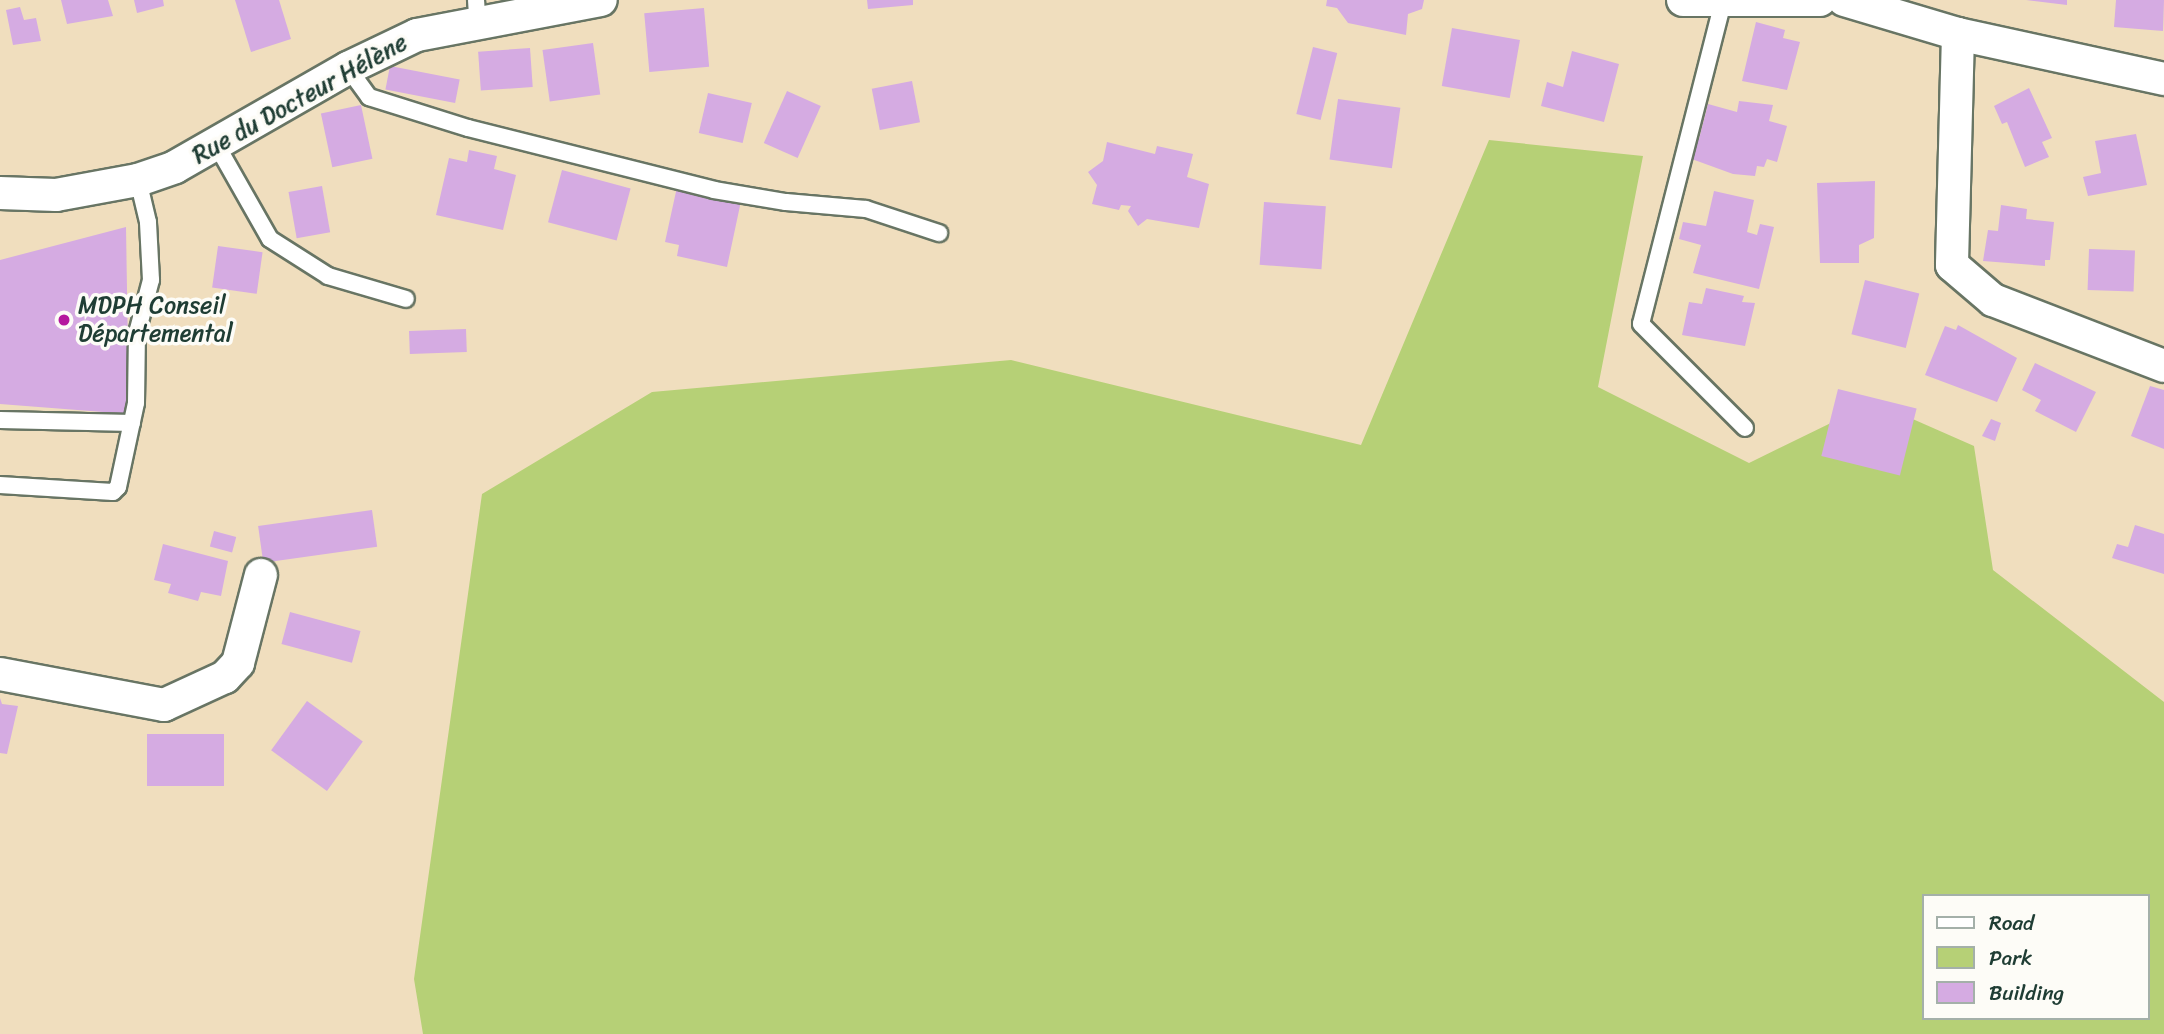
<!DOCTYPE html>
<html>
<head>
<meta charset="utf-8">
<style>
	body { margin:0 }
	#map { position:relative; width:2164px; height:1034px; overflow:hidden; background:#f0debe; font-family:Sriracha,sans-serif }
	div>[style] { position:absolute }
	.green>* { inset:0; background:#b6d076 }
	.building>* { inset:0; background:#d5abe2; transform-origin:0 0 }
	.roads { filter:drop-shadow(2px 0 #687564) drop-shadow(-2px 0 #687564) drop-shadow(0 2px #687564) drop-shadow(0 -2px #687564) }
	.lane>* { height:16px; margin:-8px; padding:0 8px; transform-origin:8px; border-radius:8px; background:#fff }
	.street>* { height:32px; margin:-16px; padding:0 16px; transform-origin:16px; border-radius:16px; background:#fff }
	.dots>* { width:19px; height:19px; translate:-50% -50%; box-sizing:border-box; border:4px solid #fdfcf7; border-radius:50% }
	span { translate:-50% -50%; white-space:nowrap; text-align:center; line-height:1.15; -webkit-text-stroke:7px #fdfcf7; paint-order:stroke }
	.street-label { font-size:24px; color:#1f3d34 }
	.poi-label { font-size:24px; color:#1f3d34 }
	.left { translate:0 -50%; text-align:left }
	.legend { position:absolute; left:1922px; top:894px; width:228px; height:126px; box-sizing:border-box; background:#fdfcf7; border:2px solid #a4b0a9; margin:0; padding:9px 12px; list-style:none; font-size:21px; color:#1f3d34 }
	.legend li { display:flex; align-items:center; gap:14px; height:35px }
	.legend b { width:35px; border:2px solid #a4b0a9 }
</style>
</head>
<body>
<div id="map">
	<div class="green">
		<div style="clip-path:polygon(evenodd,1489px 140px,1643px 156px,1598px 387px,1749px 463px,1874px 402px,1974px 446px,1993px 570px,2164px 702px,2164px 1034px,423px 1034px,414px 979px,482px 494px,652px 392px,1011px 360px,1361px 445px,1489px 140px,1924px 896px,2148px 896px,2148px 1018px,1924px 1018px,1924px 896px)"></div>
	</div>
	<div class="building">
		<div style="clip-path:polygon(61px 0,108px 0,113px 16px,67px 24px)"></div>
		<div style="clip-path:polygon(134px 0,163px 0,164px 6px,137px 13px)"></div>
		<div style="clip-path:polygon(235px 0,279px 0,291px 39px,251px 52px)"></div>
		<div style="clip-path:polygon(867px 0,913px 0,913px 5px,868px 9px)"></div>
		<div style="clip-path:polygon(1327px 0,1424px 0,1422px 9px,1408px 14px,1406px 35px,1348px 23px,1337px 8px,1326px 6px)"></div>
		<div style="clip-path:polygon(2026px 0,2067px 0,2067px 5px)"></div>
		<div style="clip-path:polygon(2116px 0,2164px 0,2163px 31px,2114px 27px)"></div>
		<div style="clip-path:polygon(20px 7px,24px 20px,36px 18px,41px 41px,13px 45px,6px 10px)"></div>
		<div style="left:704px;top:8px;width:59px;height:60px;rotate:85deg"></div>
		<div style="clip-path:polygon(1756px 22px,1785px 30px,1783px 38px,1800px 42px,1787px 90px,1742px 81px)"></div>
		<div style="left:1452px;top:28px;width:69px;height:59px;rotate:10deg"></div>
		<div style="left:593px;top:43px;width:52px;height:51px;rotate:82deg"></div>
		<div style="left:1313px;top:47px;width:25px;height:69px;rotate:14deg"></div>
		<div style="left:530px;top:48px;width:39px;height:52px;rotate:86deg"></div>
		<div style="clip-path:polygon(1572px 51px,1619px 64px,1604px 122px,1541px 106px,1547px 82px,1563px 87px)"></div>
		<div style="left:390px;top:66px;width:71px;height:24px;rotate:11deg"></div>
		<div style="left:912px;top:81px;width:42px;height:41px;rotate:79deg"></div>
		<div style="clip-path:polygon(2029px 88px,2052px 138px,2042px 142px,2049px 157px,2025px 167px,2007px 122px,2002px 124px,1994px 106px)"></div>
		<div style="left:787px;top:91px;width:37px;height:57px;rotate:24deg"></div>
		<div style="left:708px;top:93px;width:45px;height:41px;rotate:13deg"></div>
		<div style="left:1338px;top:99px;width:63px;height:61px;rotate:8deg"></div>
		<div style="clip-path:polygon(1739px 101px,1773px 105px,1769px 121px,1787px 126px,1777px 162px,1767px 159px,1764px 167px,1757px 166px,1755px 176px,1733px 174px,1689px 158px,1693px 138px,1699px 139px,1708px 104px,1737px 112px)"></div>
		<div style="left:361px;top:105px;width:55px;height:41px;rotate:78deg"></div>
		<div style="clip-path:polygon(2136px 134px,2147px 185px,2088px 196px,2083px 177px,2101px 173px,2095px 141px)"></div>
		<div style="clip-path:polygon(1107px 142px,1155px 154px,1157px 146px,1193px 154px,1187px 177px,1209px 184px,1199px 228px,1147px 219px,1138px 226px,1128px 211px,1131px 206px,1121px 205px,1119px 210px,1092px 204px,1097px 185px,1088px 172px,1103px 161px)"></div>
		<div style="clip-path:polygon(469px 150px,497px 156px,494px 169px,516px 175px,503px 230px,436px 215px,449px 158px,467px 162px)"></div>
		<div style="left:562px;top:170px;width:71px;height:54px;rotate:15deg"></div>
		<div style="clip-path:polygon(1875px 181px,1874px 238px,1859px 245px,1859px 263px,1820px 263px,1817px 183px)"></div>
		<div style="left:322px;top:186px;width:47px;height:34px;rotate:80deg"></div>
		<div style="clip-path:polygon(677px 187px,741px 201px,727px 267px,677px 256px,679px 245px,665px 242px)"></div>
		<div style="clip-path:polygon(1714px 191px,1754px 200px,1747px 232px,1757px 235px,1760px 224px,1774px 227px,1759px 289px,1693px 273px,1701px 245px,1679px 239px,1683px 222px,1706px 226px)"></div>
		<div style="left:1264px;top:202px;width:62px;height:63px;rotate:4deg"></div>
		<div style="clip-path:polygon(2001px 205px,2027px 209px,2026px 219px,2054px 222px,2050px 260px,2045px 260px,2045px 266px,1983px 261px,1988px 230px,1998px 231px)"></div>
		<div style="clip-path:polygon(126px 227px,129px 414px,0 404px,0 260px)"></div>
		<div style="left:218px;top:246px;width:45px;height:42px;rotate:8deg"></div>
		<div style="left:2089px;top:249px;width:46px;height:41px;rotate:2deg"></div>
		<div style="left:1865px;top:280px;width:56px;height:56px;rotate:14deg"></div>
		<div style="clip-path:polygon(1706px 288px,1744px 296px,1742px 302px,1755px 303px,1745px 346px,1682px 335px,1689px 302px,1702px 304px)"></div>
		<div style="clip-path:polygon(1958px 325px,2017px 358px,1997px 402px,1925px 375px,1945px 326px,1956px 330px)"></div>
		<div style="left:466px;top:329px;width:23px;height:57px;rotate:88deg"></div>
		<div style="clip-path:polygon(2035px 363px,2096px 392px,2076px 432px,2035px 411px,2041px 400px,2022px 390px)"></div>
		<div style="clip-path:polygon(2150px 386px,2164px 390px,2164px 449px,2131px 436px)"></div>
		<div style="left:1838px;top:389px;width:81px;height:69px;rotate:14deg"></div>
		<div style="clip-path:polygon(1991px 419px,2001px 423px,1995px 441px,1982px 436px)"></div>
		<div style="left:372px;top:510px;width:37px;height:115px;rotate:82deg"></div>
		<div style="clip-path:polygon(2135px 525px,2164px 534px,2164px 574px,2112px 558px,2117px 544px,2128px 547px)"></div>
		<div style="left:214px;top:531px;width:23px;height:16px;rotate:15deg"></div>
		<div style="clip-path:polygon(163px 544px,228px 561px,221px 596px,201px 592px,198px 601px,168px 593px,171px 584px,154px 580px)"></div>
		<div style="left:290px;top:612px;width:73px;height:33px;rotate:15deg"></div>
		<div style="clip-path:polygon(0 698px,2px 704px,18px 706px,7px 754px,0 753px)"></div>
		<div style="left:307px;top:701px;width:69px;height:61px;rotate:36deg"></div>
		<div style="left:147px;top:734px;width:77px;height:52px"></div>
	</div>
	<div class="roads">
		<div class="lane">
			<div style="left:476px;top:0;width:26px;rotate:86deg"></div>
			<div style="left:1723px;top:2px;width:332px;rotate:104.3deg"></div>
			<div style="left:1641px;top:324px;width:147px;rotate:45deg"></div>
			<div style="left:348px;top:68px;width:36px;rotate:54deg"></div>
			<div style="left:369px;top:97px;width:104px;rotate:17.4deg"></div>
			<div style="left:468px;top:128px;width:254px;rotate:14.1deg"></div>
			<div style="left:714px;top:190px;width:73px;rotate:9.5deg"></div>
			<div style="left:786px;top:202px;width:80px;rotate:5deg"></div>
			<div style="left:866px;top:209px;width:77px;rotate:18.2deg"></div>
			<div style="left:216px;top:144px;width:109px;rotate:60.4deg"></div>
			<div style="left:270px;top:239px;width:69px;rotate:32.5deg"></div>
			<div style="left:328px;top:276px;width:81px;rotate:16.4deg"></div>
			<div style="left:0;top:420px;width:132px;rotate:1.3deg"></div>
			<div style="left:0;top:485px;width:113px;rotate:3.5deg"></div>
			<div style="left:113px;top:492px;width:7px;rotate:-45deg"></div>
			<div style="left:118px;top:487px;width:86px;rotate:-77.9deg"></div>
			<div style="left:136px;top:403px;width:70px;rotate:-89.2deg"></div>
			<div style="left:137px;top:333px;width:55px;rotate:-75.2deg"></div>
			<div style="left:151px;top:280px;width:58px;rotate:-93deg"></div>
			<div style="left:148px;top:222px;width:43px;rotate:-103.4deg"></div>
		</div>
		<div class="street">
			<div style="left:1683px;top:0;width:137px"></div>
			<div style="left:1844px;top:0;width:119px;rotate:16.6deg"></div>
			<div style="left:1958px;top:34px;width:211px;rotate:12.3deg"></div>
			<div style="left:1958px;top:34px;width:231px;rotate:91.5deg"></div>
			<div style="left:1952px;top:265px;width:54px;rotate:40.5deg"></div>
			<div style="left:1993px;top:300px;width:183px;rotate:21.1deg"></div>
			<div style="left:0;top:193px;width:56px;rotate:2deg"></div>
			<div style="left:56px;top:195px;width:83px;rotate:-10.4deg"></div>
			<div style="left:138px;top:180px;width:39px;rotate:-19deg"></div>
			<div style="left:175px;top:167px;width:199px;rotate:-29.8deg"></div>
			<div style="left:348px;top:68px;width:76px;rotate:-25.6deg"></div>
			<div style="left:417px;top:35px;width:187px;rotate:-10.8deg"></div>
			<div style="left:0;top:674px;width:167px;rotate:10.7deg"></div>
			<div style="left:164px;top:705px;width:67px;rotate:-24.7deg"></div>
			<div style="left:225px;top:677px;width:19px;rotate:-47deg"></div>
			<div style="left:238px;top:663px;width:91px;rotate:-75.4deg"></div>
		</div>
	</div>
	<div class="dots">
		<div style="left:64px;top:320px;background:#b5179e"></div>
	</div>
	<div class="street-label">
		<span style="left:300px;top:99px;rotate:-29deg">Rue du Docteur Hélène</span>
	</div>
	<div class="poi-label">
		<span class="left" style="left:78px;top:320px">MDPH Conseil<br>Départemental</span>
	</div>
	<ul class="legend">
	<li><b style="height:9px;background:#fff"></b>Road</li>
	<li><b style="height:19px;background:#b6d076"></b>Park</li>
	<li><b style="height:19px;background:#d5abe2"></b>Building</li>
	</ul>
</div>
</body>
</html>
